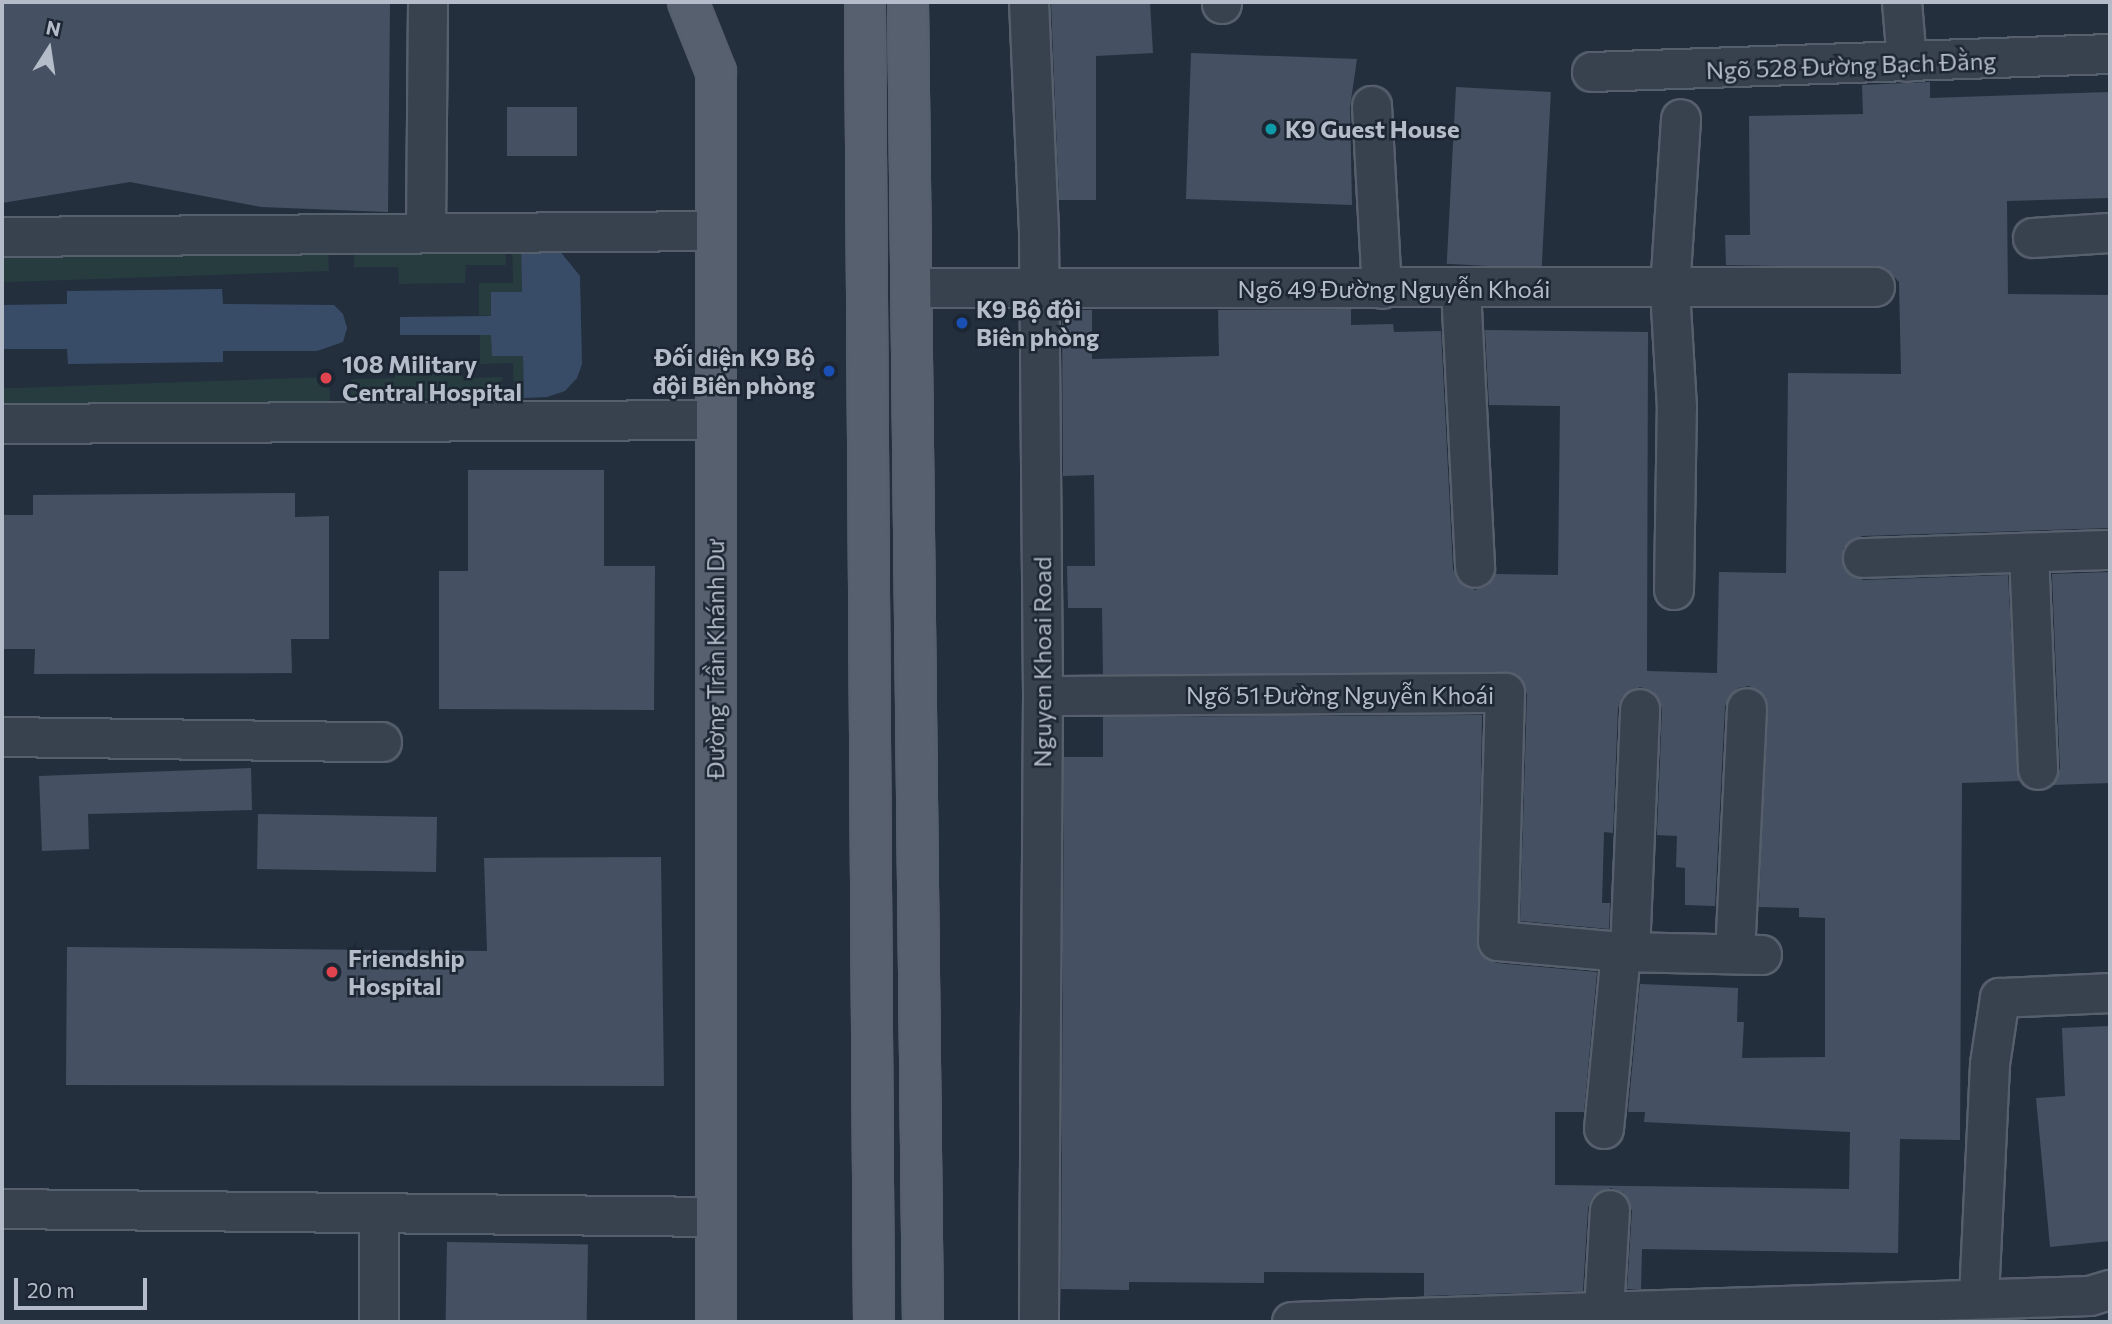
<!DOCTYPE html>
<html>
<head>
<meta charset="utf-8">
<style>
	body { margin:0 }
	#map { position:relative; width:2112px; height:1324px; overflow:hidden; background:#242f3e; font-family:Commissioner,sans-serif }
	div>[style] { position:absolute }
	.green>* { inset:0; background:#263c3f; transform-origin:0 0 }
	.water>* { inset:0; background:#394c67 }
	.building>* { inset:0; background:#455162; transform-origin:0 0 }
	.roads { filter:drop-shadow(2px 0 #565f6c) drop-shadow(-2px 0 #565f6c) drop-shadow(0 2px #565f6c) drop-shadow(0 -2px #565f6c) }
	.minor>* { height:38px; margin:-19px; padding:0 19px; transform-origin:19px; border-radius:19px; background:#38414e }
	.major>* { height:38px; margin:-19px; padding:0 19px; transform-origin:19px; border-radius:19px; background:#56606e }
	.dots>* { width:19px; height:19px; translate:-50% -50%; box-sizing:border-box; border:4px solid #1d2633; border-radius:50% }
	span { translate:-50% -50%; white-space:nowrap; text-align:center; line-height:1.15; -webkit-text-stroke:5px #1d2633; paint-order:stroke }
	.street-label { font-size:24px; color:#b4bcc9 }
	.poi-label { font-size:24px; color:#b4bcc9; font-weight:700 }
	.left { translate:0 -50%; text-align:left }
	.right { translate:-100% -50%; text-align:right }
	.frame { position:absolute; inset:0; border:4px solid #b4bcc9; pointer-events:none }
	.north { position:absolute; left:14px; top:14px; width:70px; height:70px; -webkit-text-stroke:5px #1d2633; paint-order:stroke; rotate:12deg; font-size:19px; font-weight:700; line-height:28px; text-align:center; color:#b4bcc9 }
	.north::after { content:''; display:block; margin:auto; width:24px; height:32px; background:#b4bcc9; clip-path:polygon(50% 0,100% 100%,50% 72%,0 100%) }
	.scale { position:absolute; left:14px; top:1278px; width:133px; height:32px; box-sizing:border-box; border:4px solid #b4bcc9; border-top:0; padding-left:9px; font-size:21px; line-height:24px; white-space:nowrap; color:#b4bcc9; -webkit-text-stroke:5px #1d2633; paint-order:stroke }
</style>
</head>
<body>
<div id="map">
	<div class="green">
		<div style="clip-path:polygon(512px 243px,521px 243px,522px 292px,491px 316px,479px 315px,479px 283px,513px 283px)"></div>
		<div style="clip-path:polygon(505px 244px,506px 265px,466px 265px,465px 283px,399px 284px,398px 267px,354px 267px,354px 246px)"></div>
		<div style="left:328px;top:246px;width:25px;height:326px;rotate:88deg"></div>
		<div style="clip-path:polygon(480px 335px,492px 335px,523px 355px,524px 398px,514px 398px,513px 363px,480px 364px)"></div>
		<div style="clip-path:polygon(462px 360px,462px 378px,502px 377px,503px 398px,351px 400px,351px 379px,395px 378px,395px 361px)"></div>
		<div style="left:329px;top:377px;width:25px;height:327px;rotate:88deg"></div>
	</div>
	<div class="water">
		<div style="clip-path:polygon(521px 243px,559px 250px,580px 276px,582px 364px,577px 378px,565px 391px,547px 397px,524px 398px,523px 356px,492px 356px,491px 335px,400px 335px,400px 317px,491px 316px,491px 292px,522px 292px)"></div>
		<div style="clip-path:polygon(222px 289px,223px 304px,334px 305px,343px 314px,347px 328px,343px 342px,317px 351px,223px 351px,223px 362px,68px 364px,67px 349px,2px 349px,2px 305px,67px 304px,67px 291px)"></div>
	</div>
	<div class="building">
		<div style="clip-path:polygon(2px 2px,390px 2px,388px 212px,261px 207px,130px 182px,2px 203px)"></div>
		<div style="clip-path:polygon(1051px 2px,1150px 2px,1153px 53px,1096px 56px,1096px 200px,1059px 200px)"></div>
		<div style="clip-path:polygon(1191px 53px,1357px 59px,1350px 107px,1352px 205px,1186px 199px)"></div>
		<div style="clip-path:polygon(1930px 82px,1930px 98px,2110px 92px,2110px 198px,2007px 201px,2008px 294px,2110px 295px,2110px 528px,1862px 536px,1843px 548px,1845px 570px,1863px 580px,2008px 575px,2019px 781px,1962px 783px,1960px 1140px,1900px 1139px,1898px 1253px,1642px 1249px,1641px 1289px,1627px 1289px,1632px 1211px,1623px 1192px,1611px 1188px,1592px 1197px,1588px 1208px,1583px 1291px,1424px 1296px,1424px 1273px,1264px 1272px,1264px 1283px,1129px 1282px,1129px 1290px,1061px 1289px,1064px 757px,1103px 757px,1103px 717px,1482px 715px,1478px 950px,1496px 963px,1597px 972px,1584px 1112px,1555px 1112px,1555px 1185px,1849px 1189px,1850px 1132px,1644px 1122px,1645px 1112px,1628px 1112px,1640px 984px,1738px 988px,1737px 1022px,1744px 1022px,1742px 1058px,1825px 1057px,1825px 918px,1799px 917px,1799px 908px,1759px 907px,1766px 697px,1749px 686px,1738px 688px,1725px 706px,1715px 906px,1685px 905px,1685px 868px,1676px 867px,1677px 836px,1657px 835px,1662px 709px,1652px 691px,1640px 687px,1622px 697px,1618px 708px,1613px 833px,1604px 832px,1602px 903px,1610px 903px,1609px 929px,1520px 921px,1527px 694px,1517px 675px,1103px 674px,1102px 608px,1068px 608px,1067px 566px,1095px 566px,1094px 475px,1063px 476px,1062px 310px,1092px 310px,1092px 359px,1219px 356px,1218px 310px,1351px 309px,1351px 325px,1393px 324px,1394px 332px,1441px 331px,1453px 569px,1457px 580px,1475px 590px,1487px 586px,1495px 574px,1558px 575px,1560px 406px,1489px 405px,1485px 330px,1648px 332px,1647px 671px,1717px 673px,1719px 572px,1786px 573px,1788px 373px,1901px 374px,1899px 282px,1886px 268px,1726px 265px,1725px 235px,1750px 235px,1749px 116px,1863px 114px,1862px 85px)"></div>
		<div style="left:1456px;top:87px;width:95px;height:177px;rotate:3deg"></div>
		<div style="left:507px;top:107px;width:70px;height:49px"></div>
		<div style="clip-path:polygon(468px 470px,604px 470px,604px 566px,655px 566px,654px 710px,439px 709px,439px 571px,468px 571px)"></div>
		<div style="clip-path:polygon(295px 493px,295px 517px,329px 516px,329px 639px,291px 639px,292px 673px,34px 674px,35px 649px,2px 649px,2px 515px,33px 515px,33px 495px)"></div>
		<div style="clip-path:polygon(2110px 572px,2110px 783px,2053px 785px,2060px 769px,2052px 574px)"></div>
		<div style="clip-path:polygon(251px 768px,252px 810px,88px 814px,89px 849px,42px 851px,39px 776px)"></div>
		<div style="left:258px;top:814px;width:179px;height:55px;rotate:1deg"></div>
		<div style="clip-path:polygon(661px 857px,664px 1086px,66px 1085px,67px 947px,487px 951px,484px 858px)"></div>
		<div style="clip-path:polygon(2110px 1026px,2110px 1241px,2050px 1247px,2036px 1098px,2065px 1096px,2062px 1028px)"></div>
		<div style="left:447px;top:1242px;width:141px;height:80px;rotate:1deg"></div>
	</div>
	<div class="roads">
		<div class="minor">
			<div style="left:1029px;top:2px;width:233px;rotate:87.5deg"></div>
			<div style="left:1039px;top:235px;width:461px;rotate:89.5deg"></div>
			<div style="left:1043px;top:696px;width:626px;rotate:90.37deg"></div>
			<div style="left:1902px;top:2px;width:60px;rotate:85.2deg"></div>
			<div style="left:1222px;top:4px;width:2px;rotate:-90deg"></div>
			<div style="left:1592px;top:72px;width:518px;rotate:-1.99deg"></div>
			<div style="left:1372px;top:106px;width:183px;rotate:86.9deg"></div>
			<div style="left:426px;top:233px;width:231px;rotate:-89.5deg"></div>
			<div style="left:2px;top:237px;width:713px;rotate:-0.48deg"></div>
			<div style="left:2033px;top:238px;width:77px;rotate:-3.7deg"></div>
			<div style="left:912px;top:288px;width:963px;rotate:-0.06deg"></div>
			<div style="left:1461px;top:289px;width:279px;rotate:87.1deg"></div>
			<div style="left:2px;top:424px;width:713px;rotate:-0.32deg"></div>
			<div style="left:2029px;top:553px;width:217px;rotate:87.6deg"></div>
			<div style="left:1863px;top:558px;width:247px;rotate:-1.9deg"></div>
			<div style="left:1674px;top:590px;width:182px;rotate:-89.1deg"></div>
			<div style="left:1677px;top:408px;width:118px;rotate:-93.4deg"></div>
			<div style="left:1670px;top:290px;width:171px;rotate:-86.3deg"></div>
			<div style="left:1043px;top:696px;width:462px;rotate:-0.4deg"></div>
			<div style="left:1505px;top:693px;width:248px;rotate:91.6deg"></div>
			<div style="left:1498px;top:941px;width:123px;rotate:5.1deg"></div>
			<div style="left:1621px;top:952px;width:141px;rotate:1.2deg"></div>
			<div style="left:2px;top:737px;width:380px;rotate:0.8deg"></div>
			<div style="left:1630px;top:952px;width:243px;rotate:-87.6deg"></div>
			<div style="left:1735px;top:954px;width:246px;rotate:-87.2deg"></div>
			<div style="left:1604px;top:1129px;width:178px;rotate:-84.5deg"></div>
			<div style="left:2px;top:1209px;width:713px;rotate:0.64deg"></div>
			<div style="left:1979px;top:1298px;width:234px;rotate:-87.3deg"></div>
			<div style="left:1990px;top:1064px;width:67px;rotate:-81.4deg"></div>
			<div style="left:2000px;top:998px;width:110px;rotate:-2.6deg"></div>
			<div style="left:1604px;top:1311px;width:101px;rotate:-86.6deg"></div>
			<div style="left:379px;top:1322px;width:108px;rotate:-90deg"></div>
			<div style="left:1292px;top:1322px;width:798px;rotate:-1.87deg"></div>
			<div style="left:2090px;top:1296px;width:21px;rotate:-17deg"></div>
		</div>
		<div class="major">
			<div style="left:688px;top:2px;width:75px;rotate:68.2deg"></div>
			<div style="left:716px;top:72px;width:1250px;rotate:90deg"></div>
			<div style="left:865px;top:2px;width:1320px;rotate:89.61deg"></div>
			<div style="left:908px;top:2px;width:1320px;rotate:89.35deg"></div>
		</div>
	</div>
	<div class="dots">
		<div style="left:1271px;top:129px;background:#0f9aa8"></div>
		<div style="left:962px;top:323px;background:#1a4fb4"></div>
		<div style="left:829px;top:371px;background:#1a4fb4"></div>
		<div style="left:326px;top:378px;background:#e0444e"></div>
		<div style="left:332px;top:972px;background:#e0444e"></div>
	</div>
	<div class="street-label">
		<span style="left:1851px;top:65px;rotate:-2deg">Ngõ 528 Đường Bạch Đằng</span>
		<span style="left:1394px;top:289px">Ngõ 49 Đường Nguyễn Khoái</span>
		<span style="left:715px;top:659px;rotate:-90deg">Đường Trần Khánh Dư</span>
		<span style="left:1042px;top:662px;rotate:-90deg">Nguyen Khoai Road</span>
		<span style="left:1340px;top:695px">Ngõ 51 Đường Nguyễn Khoái</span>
	</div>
	<div class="poi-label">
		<span class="left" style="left:1285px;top:129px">K9 Guest House</span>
		<span class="left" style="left:976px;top:323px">K9 Bộ đội<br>Biên phòng</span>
		<span class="right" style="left:815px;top:371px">Đối diện K9 Bộ<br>đội Biên phòng</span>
		<span class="left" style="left:342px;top:378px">108 Military<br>Central Hospital</span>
		<span class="left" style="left:348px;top:972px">Friendship<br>Hospital</span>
	</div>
	<div class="frame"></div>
	<div class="north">N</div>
	<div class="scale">20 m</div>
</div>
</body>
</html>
